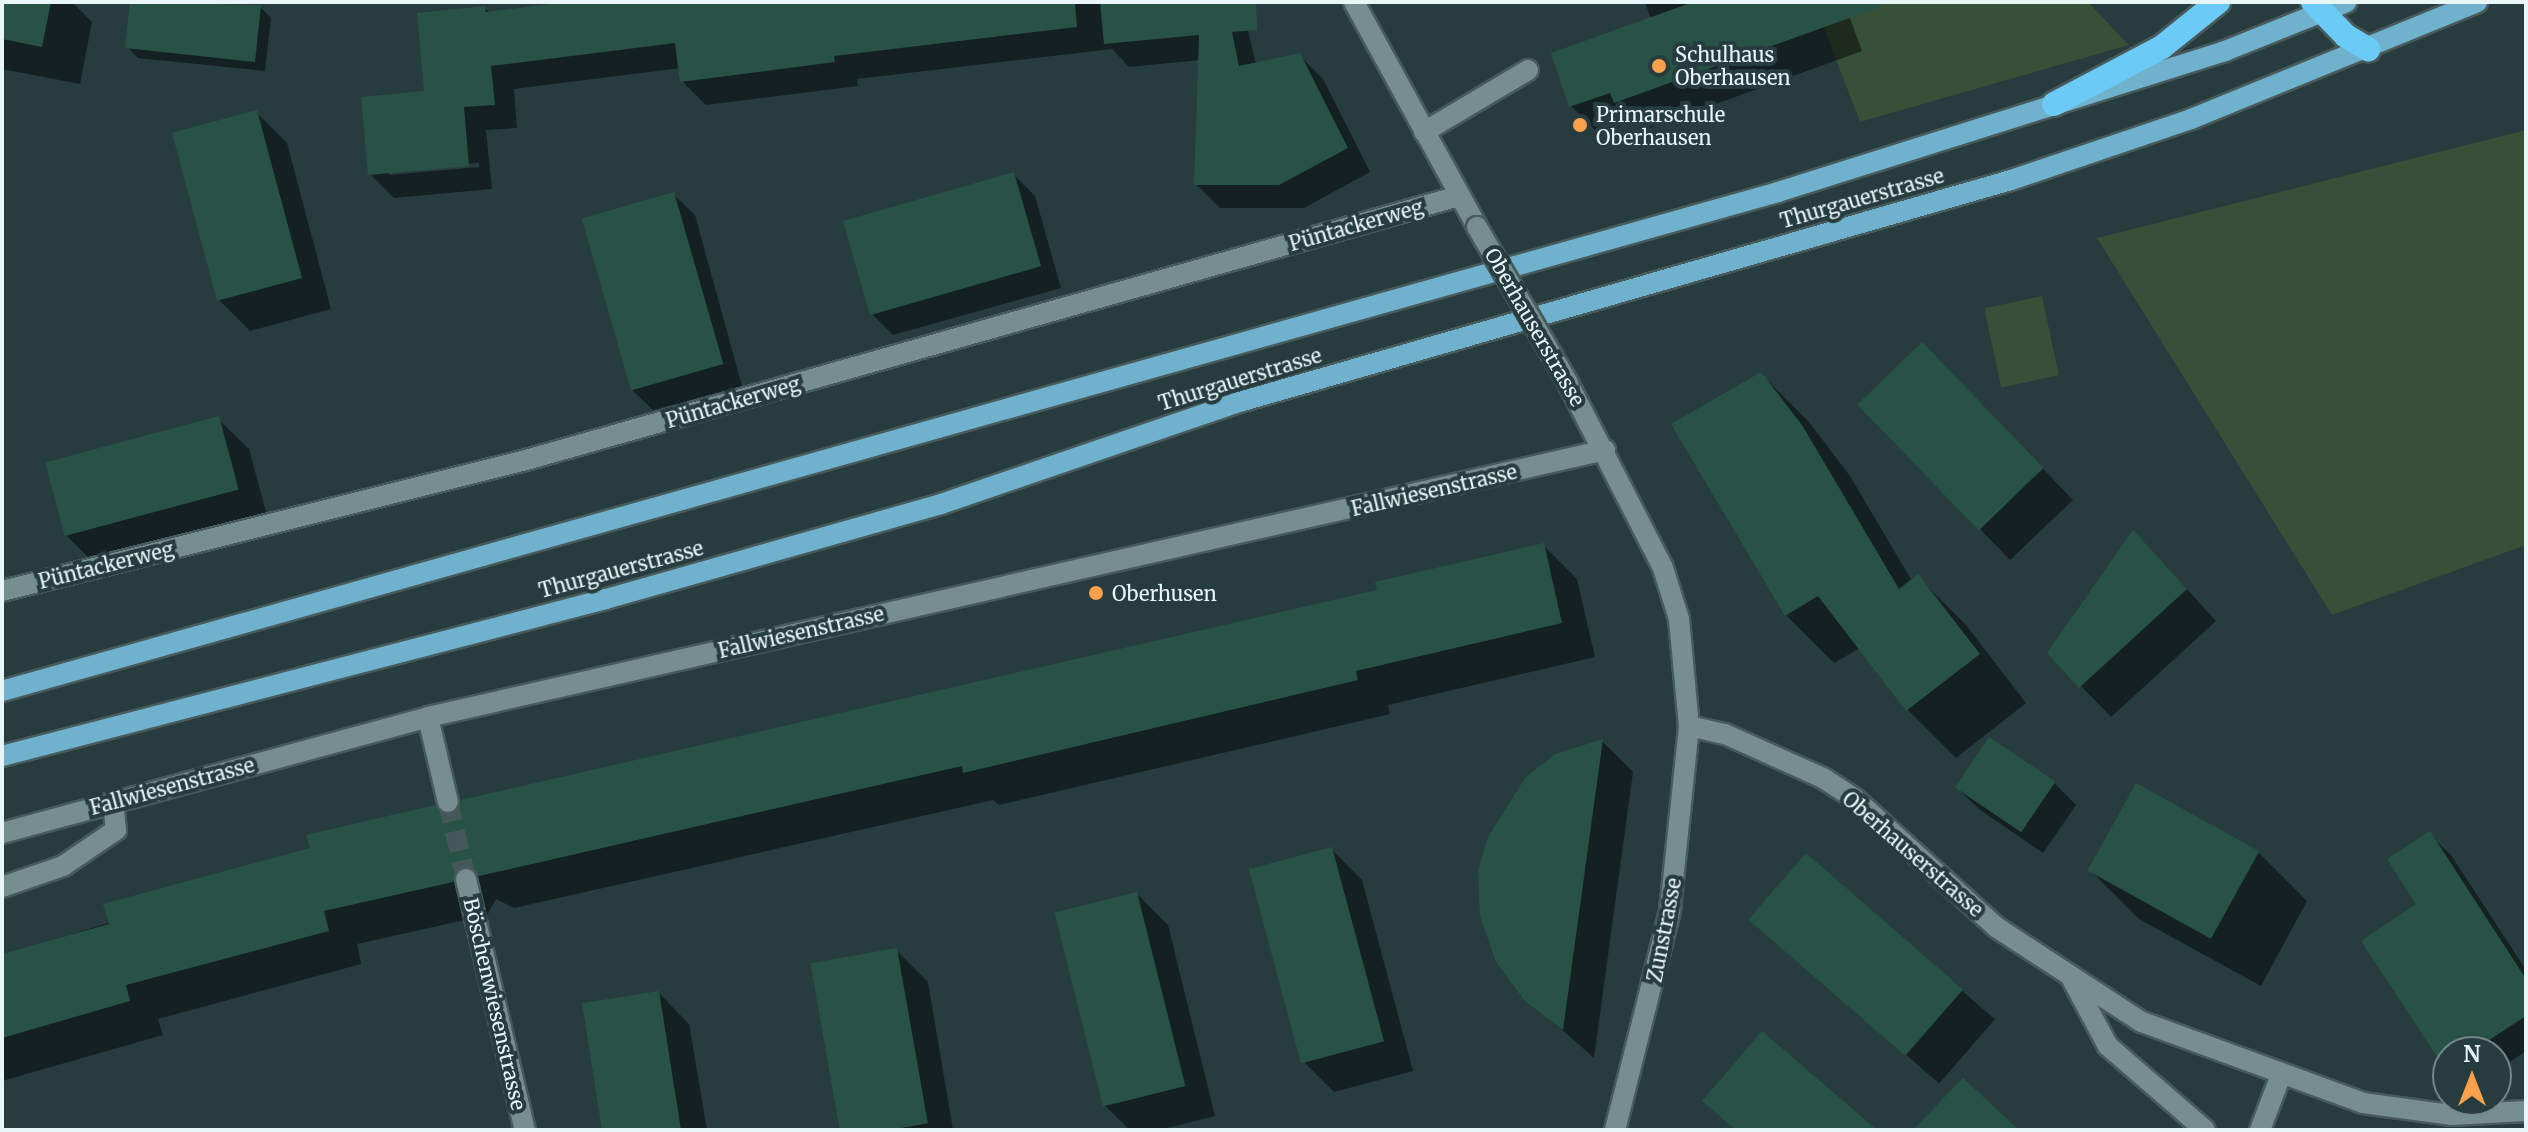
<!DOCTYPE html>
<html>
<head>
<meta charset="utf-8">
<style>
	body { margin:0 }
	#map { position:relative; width:2528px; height:1132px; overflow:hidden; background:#273c3e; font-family:Merriweather,serif }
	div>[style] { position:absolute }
	.green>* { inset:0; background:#375038; transform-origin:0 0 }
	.shadow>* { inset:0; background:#0007; transform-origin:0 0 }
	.building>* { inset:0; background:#285246; transform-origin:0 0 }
	.minor-tunnel>* { height:20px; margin-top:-10px; transform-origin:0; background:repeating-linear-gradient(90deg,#44585a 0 20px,transparent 0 30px) }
	.roads { filter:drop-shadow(2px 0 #475a5c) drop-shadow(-2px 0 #475a5c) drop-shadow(0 2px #475a5c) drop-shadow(0 -2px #475a5c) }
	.minor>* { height:20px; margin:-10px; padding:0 10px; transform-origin:10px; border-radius:10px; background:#778e90 }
	.major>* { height:20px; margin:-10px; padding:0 10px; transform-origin:10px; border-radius:10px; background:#70b2cd }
	.highway>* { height:24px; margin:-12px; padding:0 12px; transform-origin:12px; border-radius:12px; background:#6ccaf6 }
	.bridges { filter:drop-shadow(2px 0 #475a5c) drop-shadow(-2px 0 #475a5c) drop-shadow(0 2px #475a5c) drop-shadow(0 -2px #475a5c) }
	.minor-bridge>* { height:20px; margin:-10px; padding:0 10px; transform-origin:10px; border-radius:10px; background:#778e90 }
	.dots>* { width:22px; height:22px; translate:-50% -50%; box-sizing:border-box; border:4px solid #273c3e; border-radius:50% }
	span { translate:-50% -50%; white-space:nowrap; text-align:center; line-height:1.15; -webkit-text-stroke:8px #273c3e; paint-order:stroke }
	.poi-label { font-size:20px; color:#e9f6f7 }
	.left { translate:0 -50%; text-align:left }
	.street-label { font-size:20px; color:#e9f6f7 }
	.frame { position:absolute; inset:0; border:4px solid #e9f6f7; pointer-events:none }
	.north { position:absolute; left:2432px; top:1036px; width:80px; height:80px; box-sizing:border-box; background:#273c3e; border:2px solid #758688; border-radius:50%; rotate:0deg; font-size:22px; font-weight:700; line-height:32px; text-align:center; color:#e9f6f7 }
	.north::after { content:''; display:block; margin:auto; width:28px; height:36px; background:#f8a04b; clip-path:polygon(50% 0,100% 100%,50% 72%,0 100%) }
</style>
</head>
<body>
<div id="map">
	<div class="green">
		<div style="clip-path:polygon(1814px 2px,2088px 2px,2129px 45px,1860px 122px)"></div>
		<div style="clip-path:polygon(2526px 130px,2526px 545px,2332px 615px,2097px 238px)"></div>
		<div style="left:2042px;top:296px;width:81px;height:59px;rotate:78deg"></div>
	</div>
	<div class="shadow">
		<div style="clip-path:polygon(2px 2px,72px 2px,92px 22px,80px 84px,2px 69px)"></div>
		<div style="clip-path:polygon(132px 2px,260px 7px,271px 18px,265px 71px,138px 58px,127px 47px)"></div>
		<div style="clip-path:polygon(evenodd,580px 2px,1241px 2px,1256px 64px,1299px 55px,1323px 79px,1370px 172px,1304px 208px,1220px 208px,1196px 184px,1200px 60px,1129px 67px,1112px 49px,857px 79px,858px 86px,706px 105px,682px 81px,681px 68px,514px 89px,517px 128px,486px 130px,492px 189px,394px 198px,370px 174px,485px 8px,490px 13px,580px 2px,479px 163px,479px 167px,389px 175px,389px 171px,479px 163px)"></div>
		<div style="clip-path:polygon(1645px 2px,1844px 2px,1862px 51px,1644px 130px,1635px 121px,1599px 134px,1571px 106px,1651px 19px)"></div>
		<div style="clip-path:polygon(256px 112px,287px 143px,331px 309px,250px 331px,219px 300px)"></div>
		<div style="clip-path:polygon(1014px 175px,1035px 196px,1061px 288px,893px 335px,871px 313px)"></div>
		<div style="clip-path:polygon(673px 194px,695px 215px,742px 386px,653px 410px,631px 389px)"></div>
		<div style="clip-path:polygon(1761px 374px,1809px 422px,1850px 476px,1912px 581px,1918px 577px,1966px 625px,2026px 703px,1956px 758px,1908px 710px,1860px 648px,1834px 663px,1786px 615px)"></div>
		<div style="clip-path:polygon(1953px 375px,2073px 500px,2010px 560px,1859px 404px)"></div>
		<div style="clip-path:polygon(218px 419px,249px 449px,268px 519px,97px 566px,66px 535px)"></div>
		<div style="clip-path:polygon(1543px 545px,1577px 579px,1595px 657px,1388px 705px,1390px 714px,999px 805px,993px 800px,514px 908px,496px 899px,487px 915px,357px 944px,361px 964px,158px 1019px,163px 1035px,2px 1081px,2px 956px,451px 817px,1379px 592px)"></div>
		<div style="clip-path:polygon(2163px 563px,2216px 621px,2111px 717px,2081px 686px)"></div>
		<div style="clip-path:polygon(1602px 741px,1633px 772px,1594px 1058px,1527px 999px)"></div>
		<div style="clip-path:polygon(2054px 783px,2076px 805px,2043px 853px,1979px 809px,1957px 788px)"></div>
		<div style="clip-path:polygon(2137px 786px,2259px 853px,2307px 901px,2261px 986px,2139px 919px,2091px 871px)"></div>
		<div style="clip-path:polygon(2429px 834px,2451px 855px,2526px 970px,2526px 1051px,2496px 1071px,2496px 1052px,2448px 1052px,2448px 1069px,2364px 942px,2419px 905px)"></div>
		<div style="clip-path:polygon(1331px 849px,1362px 880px,1413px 1071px,1334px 1092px,1303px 1061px)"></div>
		<div style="left:1807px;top:856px;width:249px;height:85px;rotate:41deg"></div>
		<div style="clip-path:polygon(1137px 894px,1168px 925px,1215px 1116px,1159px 1130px,1130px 1130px,1104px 1105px)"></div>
		<div style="clip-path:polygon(897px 951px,928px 982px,953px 1130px,841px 1130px,812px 965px)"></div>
		<div style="clip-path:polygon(659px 993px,689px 1024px,707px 1130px,604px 1130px)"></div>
	</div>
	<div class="building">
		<div style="clip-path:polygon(2px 2px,51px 2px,42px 47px,2px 39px)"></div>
		<div style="clip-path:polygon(130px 2px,261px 5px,255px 62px,125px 48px)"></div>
		<div style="clip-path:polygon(566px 2px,1075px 2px,1077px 27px,834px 56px,835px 62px,680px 82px,675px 43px,491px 66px,495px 105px,464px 107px,469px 166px,368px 175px,361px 97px,424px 91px,417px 13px,485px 6px,486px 12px)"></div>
		<div style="clip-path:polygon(1100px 2px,1256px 2px,1257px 30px,1232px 32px,1239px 66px,1300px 53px,1348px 148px,1279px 185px,1194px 185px,1199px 35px,1104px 44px)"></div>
		<div style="clip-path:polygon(1693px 2px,1879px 2px,1880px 7px,1614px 103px,1610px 93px,1569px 107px,1551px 53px)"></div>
		<div style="left:257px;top:110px;width:174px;height:88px;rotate:75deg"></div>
		<div style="left:1014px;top:172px;width:98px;height:178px;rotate:74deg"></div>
		<div style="left:674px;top:192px;width:179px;height:96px;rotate:74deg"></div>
		<div style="left:1922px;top:342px;width:175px;height:90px;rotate:46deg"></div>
		<div style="clip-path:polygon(1761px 372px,1802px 425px,1899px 589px,1918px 574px,1980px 654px,1906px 711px,1818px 596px,1785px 616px,1671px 424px)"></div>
		<div style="left:219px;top:416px;width:76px;height:180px;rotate:75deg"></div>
		<div style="clip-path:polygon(2133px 530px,2187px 589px,2079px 688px,2047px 653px)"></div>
		<div style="clip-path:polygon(1544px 543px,1562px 623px,1356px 671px,1358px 680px,963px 773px,962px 766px,479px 876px,462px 867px,453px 882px,324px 911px,329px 931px,126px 985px,130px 1001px,2px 1038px,2px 954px,109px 924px,103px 904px,310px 848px,306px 835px,435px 805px,450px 815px,461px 800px,1377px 590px,1375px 582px)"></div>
		<div style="left:1989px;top:737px;width:80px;height:61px;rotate:34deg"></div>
		<div style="clip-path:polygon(1603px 739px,1563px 1030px,1525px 1001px,1496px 962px,1480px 916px,1478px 871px,1488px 837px,1525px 778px,1555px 754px)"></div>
		<div style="left:2136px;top:783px;width:141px;height:100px;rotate:29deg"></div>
		<div style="clip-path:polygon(2430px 831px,2526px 979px,2526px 1016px,2471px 1052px,2448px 1052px,2445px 1069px,2361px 941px,2416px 904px,2387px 859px)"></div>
		<div style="left:1332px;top:847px;width:201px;height:86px;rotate:75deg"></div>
		<div style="left:1806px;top:853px;width:208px;height:88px;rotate:41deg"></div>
		<div style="left:1137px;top:892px;width:200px;height:85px;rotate:76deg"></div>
		<div style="left:897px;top:948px;width:178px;height:88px;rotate:80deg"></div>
		<div style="left:659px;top:991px;width:141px;height:78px;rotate:81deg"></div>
		<div style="clip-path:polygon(1762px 1031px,1877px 1130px,1736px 1130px,1702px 1101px)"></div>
		<div style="clip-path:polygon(1963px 1078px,2019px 1130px,1913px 1130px)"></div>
	</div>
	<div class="minor-tunnel">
		<div style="left:448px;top:802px;width:79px;rotate:76.8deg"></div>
	</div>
	<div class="roads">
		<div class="minor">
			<div style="left:1354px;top:2px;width:256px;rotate:61.3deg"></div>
			<div style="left:1424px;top:132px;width:121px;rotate:-30.8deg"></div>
			<div style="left:1568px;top:383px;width:208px;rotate:62.8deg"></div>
			<div style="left:1663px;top:568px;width:53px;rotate:72.6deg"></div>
			<div style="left:1679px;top:619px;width:107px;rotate:84.7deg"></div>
			<div style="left:1689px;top:726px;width:186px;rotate:95.9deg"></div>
			<div style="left:1670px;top:911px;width:226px;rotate:104.1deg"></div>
			<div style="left:2px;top:591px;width:540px;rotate:-14.04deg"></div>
			<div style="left:526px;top:460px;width:970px;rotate:-15.8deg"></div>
			<div style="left:428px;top:717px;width:87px;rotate:76.8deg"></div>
			<div style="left:1689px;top:726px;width:37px;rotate:13deg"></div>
			<div style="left:1725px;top:734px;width:107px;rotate:24.2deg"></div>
			<div style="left:1823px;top:778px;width:38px;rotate:33deg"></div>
			<div style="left:1855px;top:799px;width:190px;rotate:42.2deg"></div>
			<div style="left:1996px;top:927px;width:174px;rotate:33.1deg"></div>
			<div style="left:2142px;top:1022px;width:235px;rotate:20.1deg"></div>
			<div style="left:2363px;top:1103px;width:90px;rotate:7.7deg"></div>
			<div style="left:2452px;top:1115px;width:74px;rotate:-3.1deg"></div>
			<div style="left:2px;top:833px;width:442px;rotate:-15.2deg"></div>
			<div style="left:428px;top:717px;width:1207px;rotate:-12.78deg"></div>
			<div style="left:466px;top:879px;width:258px;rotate:76.8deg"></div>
			<div style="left:2px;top:887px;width:65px;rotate:-19deg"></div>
			<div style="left:63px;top:866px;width:64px;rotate:-34.2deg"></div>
			<div style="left:116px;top:830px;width:28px;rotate:-96deg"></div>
			<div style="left:2072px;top:979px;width:76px;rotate:61.8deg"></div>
			<div style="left:2108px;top:1046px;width:128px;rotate:40.9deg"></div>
			<div style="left:2260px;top:1130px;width:59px;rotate:-69.1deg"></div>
		</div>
		<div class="major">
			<div style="left:2px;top:691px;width:1845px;rotate:-15.69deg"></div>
			<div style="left:1778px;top:192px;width:469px;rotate:-17.5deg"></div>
			<div style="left:2225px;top:51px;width:131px;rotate:-21.9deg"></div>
			<div style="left:2px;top:756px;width:624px;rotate:-14.57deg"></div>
			<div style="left:606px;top:599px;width:348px;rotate:-15.8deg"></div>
			<div style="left:941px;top:504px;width:312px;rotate:-18.9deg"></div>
			<div style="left:1236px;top:403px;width:806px;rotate:-16.05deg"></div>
			<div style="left:2011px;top:180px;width:190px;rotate:-18.7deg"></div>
			<div style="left:2191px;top:119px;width:309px;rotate:-22.2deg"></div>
		</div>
		<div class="highway">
			<div style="left:2313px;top:2px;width:47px;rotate:45.9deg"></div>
			<div style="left:2346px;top:36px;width:26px;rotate:31deg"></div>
			<div style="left:2054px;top:104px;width:122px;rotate:-27.8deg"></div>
			<div style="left:2162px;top:47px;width:72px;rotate:-38.8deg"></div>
		</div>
	</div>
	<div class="bridges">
		<div class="minor-bridge">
			<div style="left:1477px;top:227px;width:181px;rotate:59.7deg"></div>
		</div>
	</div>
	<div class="dots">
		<div style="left:1659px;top:66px;background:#f8a04b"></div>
		<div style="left:1580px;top:125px;background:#f8a04b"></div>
		<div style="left:1096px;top:593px;background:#f8a04b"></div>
	</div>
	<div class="poi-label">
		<span class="left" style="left:1675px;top:66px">Schulhaus<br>Oberhausen</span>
		<span class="left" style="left:1596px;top:126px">Primarschule<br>Oberhausen</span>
		<span class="left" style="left:1112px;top:593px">Oberhusen</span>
	</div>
	<div class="street-label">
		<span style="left:1862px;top:198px;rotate:-16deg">Thurgauerstrasse</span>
		<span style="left:1356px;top:225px;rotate:-16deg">Püntackerweg</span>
		<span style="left:1535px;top:327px;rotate:60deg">Oberhauserstrasse</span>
		<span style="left:1240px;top:379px;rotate:-17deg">Thurgauerstrasse</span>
		<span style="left:733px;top:402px;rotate:-16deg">Püntackerweg</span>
		<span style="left:1434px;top:490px;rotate:-13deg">Fallwiesenstrasse</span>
		<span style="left:106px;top:565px;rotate:-14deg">Püntackerweg</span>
		<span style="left:621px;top:569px;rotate:-15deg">Thurgauerstrasse</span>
		<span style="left:801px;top:632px;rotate:-13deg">Fallwiesenstrasse</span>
		<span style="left:172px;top:786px;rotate:-15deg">Fallwiesenstrasse</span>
		<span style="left:1913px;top:854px;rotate:41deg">Oberhauserstrasse</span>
		<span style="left:1664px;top:930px;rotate:-79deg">Zunstrasse</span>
		<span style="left:495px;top:1004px;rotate:77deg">Böschenwiesenstrasse</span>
	</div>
	<div class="frame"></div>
	<div class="north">N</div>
</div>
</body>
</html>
